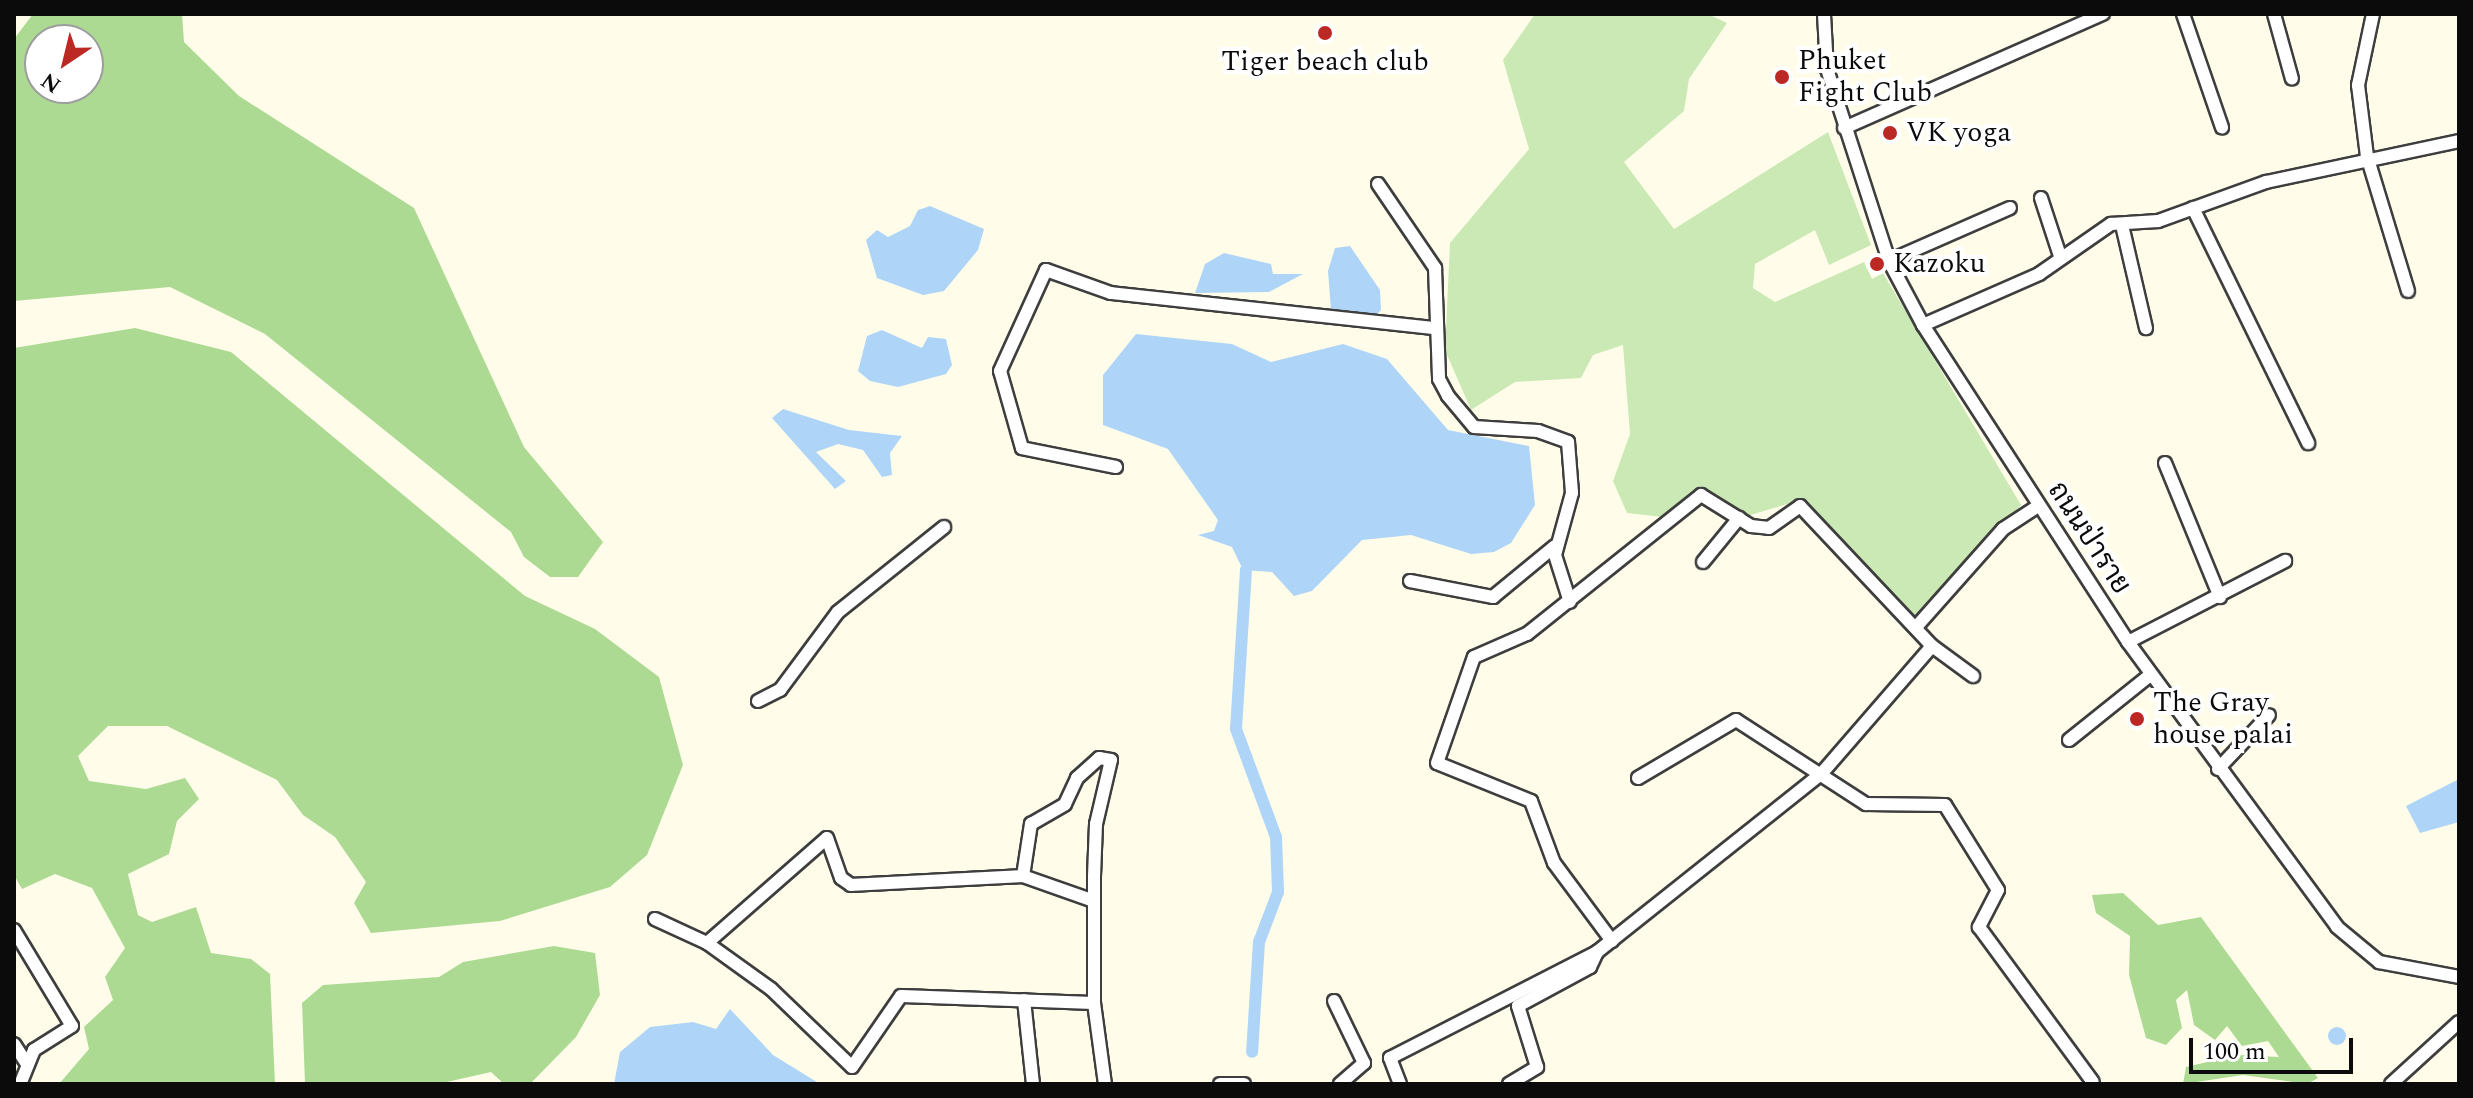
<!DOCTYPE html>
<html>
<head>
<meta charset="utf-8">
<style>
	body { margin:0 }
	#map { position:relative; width:2473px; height:1098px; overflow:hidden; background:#fffdea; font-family:Spectral,Sarabun,serif }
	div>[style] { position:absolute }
	.green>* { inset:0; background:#cbe9b4 }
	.forest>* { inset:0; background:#adda93 }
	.water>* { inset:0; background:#aed5f7 }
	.round { border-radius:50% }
	.canal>* { height:12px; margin:-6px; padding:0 6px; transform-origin:6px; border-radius:6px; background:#aed5f7 }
	.roads { filter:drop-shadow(2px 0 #3e3e3e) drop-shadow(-2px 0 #3e3e3e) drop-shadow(0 2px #3e3e3e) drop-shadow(0 -2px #3e3e3e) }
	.street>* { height:12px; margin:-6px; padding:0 6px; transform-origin:6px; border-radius:6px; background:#fff }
	.dots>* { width:22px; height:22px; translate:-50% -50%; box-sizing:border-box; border:4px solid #fff; border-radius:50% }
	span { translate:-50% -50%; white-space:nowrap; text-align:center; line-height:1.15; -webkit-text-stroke:8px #fff; paint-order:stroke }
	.poi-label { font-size:28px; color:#0b0b0b }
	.left { translate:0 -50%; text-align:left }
	.street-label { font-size:28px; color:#0b0b0b }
	.frame { position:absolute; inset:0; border:16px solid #0b0b0b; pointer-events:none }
	.north { position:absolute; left:24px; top:24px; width:80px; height:80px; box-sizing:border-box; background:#fff; border:2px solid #9d9d9d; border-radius:50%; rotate:215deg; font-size:22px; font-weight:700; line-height:32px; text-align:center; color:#0b0b0b }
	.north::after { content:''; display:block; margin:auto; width:28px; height:36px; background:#bc2823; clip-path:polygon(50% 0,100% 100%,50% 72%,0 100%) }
	.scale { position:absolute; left:2189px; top:1038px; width:164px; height:36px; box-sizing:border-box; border:4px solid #0b0b0b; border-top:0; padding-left:10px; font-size:24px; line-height:28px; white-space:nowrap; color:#0b0b0b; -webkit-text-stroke:6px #fff; paint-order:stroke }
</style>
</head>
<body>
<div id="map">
	<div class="green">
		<div style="clip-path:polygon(1535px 14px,1708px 14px,1727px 23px,1689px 79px,1684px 111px,1624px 162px,1674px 229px,1828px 132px,1871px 245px,1829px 265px,1815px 230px,1755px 264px,1753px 288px,1775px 302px,1864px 262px,1872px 279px,1883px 273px,2021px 505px,1916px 618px,1804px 499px,1747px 516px,1700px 486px,1663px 517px,1627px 513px,1613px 481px,1630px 434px,1623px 345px,1593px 355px,1581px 378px,1515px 382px,1471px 410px,1445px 350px,1450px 243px,1529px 149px,1503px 60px)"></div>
	</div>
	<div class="forest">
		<div style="clip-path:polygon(evenodd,33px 14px,182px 14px,184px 42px,239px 96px,414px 208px,524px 447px,603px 542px,578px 577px,550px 577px,524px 557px,511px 532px,265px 334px,170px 287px,14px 301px,14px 39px,33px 14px,40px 40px,88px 40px,88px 88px,40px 88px,40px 40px)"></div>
		<div style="clip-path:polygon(135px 328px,231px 352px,525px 596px,595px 629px,659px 677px,683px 765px,647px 855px,610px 887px,500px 921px,371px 933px,354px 903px,366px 882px,335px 837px,303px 815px,277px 780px,167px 726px,108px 726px,78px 756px,89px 781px,146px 789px,185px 778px,199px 799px,177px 821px,169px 854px,128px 874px,138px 915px,152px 922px,196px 907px,211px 953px,251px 959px,270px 974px,275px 1084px,59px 1084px,89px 1049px,84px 1027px,113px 1000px,105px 977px,125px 948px,92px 888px,55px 874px,22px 889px,14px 875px,14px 348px)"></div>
		<div style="clip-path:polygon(2123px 893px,2158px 925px,2201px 917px,2318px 1078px,2307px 1084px,2243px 1075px,2183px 1084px,2186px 1067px,2237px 1055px,2279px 1057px,2268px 1041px,2242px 1046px,2227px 1026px,2215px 1040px,2194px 1025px,2187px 990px,2176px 1000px,2182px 1028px,2166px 1045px,2146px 1038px,2129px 975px,2130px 936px,2096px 913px,2092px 895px)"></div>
		<div style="clip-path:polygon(554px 946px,595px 953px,600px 995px,576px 1037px,530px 1084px,504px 1084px,491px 1072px,438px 1084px,305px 1084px,302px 1003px,323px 985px,439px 977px,463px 962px)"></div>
	</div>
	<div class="water">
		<div style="clip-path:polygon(930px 206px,984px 229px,978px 250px,944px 291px,923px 295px,877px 278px,866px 240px,877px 230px,888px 237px,910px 226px,918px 210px)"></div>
		<div style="clip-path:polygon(1350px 246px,1380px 290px,1381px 310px,1372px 319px,1331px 310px,1328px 271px,1335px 248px)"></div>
		<div style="clip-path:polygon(1224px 253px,1271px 264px,1273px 274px,1303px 274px,1269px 292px,1195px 293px,1205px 264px)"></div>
		<div style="clip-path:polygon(882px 330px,922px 348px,928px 337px,946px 339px,952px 365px,946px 374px,898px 387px,870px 381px,858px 371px,867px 336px)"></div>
		<div style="clip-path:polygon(1136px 334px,1232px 344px,1271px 362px,1343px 344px,1387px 359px,1448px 430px,1529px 446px,1535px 505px,1511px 543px,1494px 552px,1471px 554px,1411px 535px,1362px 540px,1312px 591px,1294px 596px,1272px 572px,1243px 570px,1232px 547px,1198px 535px,1214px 531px,1218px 520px,1168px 449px,1103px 425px,1103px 375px)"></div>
		<div style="clip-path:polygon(783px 409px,849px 430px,902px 436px,890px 453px,892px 475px,882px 477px,863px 450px,838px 444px,816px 452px,846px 481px,835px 489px,772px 418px)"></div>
		<div style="clip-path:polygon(2459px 779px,2459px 822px,2420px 833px,2406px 806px)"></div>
		<div style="clip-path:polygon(730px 1009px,773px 1055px,820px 1084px,614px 1084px,620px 1052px,650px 1027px,693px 1022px,716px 1029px)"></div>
		<div class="round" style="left:2328px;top:1027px;width:18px;height:18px"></div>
	</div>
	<div class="canal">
		<div style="left:1246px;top:570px;width:159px;rotate:93.6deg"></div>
		<div style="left:1236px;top:729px;width:115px;rotate:69.7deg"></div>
		<div style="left:1276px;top:837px;width:55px;rotate:87.9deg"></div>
		<div style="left:1278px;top:892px;width:53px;rotate:110.8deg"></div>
		<div style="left:1259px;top:942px;width:110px;rotate:93.6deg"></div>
	</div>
	<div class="roads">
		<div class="street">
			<div style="left:1824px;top:14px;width:55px;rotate:86.9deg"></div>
			<div style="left:1827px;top:69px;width:202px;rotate:72.1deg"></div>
			<div style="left:1889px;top:261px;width:72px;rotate:62deg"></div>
			<div style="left:1923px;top:325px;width:378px;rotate:57.1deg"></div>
			<div style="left:2128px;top:642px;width:353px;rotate:53.7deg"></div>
			<div style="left:2337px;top:927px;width:55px;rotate:39.8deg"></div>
			<div style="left:2379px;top:962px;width:81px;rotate:10.6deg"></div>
			<div style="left:2183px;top:14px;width:120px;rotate:71deg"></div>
			<div style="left:2274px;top:14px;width:67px;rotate:74.5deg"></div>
			<div style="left:2373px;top:14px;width:73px;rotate:101.9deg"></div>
			<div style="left:2358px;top:85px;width:72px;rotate:82.8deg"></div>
			<div style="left:2367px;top:156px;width:141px;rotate:73.1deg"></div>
			<div style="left:1844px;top:128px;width:283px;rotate:-23.8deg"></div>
			<div style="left:1378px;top:184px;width:102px;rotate:55.8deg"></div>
			<div style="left:1435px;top:268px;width:111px;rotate:87.9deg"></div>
			<div style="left:1439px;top:379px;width:19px;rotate:62deg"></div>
			<div style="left:1448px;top:396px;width:40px;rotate:50deg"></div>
			<div style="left:1474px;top:427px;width:64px;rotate:3.6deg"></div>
			<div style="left:1538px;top:431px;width:32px;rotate:20deg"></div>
			<div style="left:1568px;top:442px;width:51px;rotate:85.5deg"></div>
			<div style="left:1572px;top:493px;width:64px;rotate:105.3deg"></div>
			<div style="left:1555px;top:555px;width:49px;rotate:72.3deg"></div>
			<div style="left:2041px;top:198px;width:61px;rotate:71.9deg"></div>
			<div style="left:2193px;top:208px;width:262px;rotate:63.9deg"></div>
			<div style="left:2122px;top:225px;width:106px;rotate:76.9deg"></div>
			<div style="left:1889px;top:261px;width:132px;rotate:-23.7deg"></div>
			<div style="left:1923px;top:325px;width:127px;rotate:-23.7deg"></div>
			<div style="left:2039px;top:274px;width:88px;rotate:-34.8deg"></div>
			<div style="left:2111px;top:224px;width:47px;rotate:-3.7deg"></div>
			<div style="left:2158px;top:221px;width:115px;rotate:-19.9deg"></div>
			<div style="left:2266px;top:182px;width:197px;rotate:-12deg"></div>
			<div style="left:2165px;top:463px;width:145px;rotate:67.7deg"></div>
			<div style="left:1116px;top:467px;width:96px;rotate:-168.6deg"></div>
			<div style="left:1022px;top:448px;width:80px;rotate:-105.9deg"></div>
			<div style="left:1000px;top:371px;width:111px;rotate:-65.5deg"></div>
			<div style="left:1046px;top:270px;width:69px;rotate:19.5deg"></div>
			<div style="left:1111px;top:293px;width:325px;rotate:6.2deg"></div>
			<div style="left:1703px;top:562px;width:57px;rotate:-50.7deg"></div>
			<div style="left:1410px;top:581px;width:85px;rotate:10.9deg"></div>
			<div style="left:1493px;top:597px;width:80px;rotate:-39.4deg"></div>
			<div style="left:1917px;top:626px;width:130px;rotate:-48.4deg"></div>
			<div style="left:2003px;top:529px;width:42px;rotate:-33.3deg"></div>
			<div style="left:2128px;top:642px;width:177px;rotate:-27.3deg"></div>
			<div style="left:758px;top:701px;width:25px;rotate:-27deg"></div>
			<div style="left:780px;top:690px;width:97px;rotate:-53.4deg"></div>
			<div style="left:838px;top:612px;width:136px;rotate:-38.7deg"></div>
			<div style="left:2069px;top:740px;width:104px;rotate:-38.7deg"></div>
			<div style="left:2218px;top:769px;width:74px;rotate:-46.6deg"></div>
			<div style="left:1638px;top:778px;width:114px;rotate:-30.6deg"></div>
			<div style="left:1736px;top:720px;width:155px;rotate:32.9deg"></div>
			<div style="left:1866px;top:804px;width:79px;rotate:0.7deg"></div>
			<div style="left:1945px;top:805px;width:100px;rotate:58.1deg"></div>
			<div style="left:1998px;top:890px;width:42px;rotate:117.2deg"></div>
			<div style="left:1979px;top:927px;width:192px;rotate:53.7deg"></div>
			<div style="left:1094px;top:901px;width:75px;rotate:-160.6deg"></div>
			<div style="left:1023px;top:876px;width:53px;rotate:-81.3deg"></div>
			<div style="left:1031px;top:824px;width:39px;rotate:-30deg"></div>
			<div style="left:1065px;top:804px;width:29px;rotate:-65deg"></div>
			<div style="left:1077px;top:778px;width:30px;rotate:-42deg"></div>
			<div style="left:1099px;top:758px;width:12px;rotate:9deg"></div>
			<div style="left:1111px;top:760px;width:66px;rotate:103.2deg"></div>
			<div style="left:1096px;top:824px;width:53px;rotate:92.2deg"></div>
			<div style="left:1094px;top:877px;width:126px;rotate:90deg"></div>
			<div style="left:1094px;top:1003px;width:82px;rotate:82.3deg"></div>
			<div style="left:655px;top:919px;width:57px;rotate:24.8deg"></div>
			<div style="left:707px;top:943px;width:79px;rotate:35.7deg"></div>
			<div style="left:771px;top:989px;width:112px;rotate:43.9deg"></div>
			<div style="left:852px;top:1067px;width:86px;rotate:-55.4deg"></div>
			<div style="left:901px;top:996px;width:193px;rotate:2.1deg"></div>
			<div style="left:14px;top:930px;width:112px;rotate:58.9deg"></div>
			<div style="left:72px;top:1026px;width:45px;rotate:147.7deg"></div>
			<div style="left:34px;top:1050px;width:37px;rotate:112deg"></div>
			<div style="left:1612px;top:941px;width:97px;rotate:-126.6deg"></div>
			<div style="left:1554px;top:863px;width:66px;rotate:-110.4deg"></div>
			<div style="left:1531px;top:801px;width:101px;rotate:-158deg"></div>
			<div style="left:1437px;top:763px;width:112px;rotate:-70.8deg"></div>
			<div style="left:1474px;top:657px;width:58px;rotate:-23.5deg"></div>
			<div style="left:1527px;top:634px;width:223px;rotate:-38.6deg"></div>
			<div style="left:1701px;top:495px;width:59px;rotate:31.8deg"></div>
			<div style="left:1751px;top:526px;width:18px;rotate:6deg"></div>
			<div style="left:1769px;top:528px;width:38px;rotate:-35deg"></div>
			<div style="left:1800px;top:506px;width:192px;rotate:46.7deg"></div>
			<div style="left:1932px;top:646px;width:51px;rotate:36.2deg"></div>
			<div style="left:707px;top:943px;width:159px;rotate:-41.2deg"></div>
			<div style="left:827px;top:838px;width:42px;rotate:70.7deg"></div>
			<div style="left:841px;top:878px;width:12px;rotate:35deg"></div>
			<div style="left:851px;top:885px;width:172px;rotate:-3deg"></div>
			<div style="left:1024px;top:1000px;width:84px;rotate:83.9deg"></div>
			<div style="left:1334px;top:1001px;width:69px;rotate:64.2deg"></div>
			<div style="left:1364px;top:1063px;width:32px;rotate:139deg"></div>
			<div style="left:14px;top:1044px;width:24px;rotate:57deg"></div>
			<div style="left:1220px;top:1084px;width:24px"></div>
			<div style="left:1400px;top:1084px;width:28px;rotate:-111deg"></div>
			<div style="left:1390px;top:1058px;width:233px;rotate:-27.1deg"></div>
			<div style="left:1597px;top:952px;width:288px;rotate:-38.5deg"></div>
			<div style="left:1822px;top:773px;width:168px;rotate:-49.1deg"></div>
			<div style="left:1509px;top:1084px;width:33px;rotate:-31deg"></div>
			<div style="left:1537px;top:1067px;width:64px;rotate:-107.3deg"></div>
			<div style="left:1518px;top:1006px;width:82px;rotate:-28.4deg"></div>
			<div style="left:1590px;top:967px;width:17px;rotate:-65deg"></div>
			<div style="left:2391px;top:1084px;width:92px;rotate:-42.4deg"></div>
		</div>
	</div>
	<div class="dots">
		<div style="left:1325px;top:33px;background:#bc2823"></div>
		<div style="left:1782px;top:77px;background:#bc2823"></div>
		<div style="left:1890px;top:133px;background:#bc2823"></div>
		<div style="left:1877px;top:264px;background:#bc2823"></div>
		<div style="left:2137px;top:719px;background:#bc2823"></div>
	</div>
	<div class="poi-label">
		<span class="left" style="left:1798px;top:77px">Phuket<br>Fight Club</span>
		<span style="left:1325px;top:62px">Tiger beach club</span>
		<span class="left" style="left:1906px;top:133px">VK yoga</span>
		<span class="left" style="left:1893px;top:264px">Kazoku</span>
		<span class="left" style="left:2153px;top:719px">The Gray<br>house palai</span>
	</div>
	<div class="street-label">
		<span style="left:2089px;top:538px;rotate:57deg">ถนนป่าราย</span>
	</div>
	<div class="frame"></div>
	<div class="north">N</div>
	<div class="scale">100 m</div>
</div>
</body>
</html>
